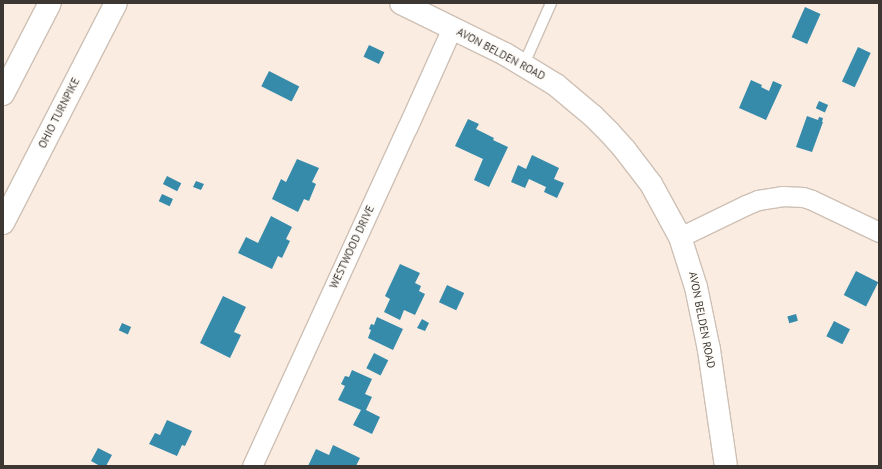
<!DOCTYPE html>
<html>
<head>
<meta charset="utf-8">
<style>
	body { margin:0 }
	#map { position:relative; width:882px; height:469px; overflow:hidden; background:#faece0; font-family:"PT Sans",sans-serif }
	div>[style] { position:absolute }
	.building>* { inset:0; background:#368bab; transform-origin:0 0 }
	.roads { filter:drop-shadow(1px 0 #cec0b5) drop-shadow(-1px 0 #cec0b5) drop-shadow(0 1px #cec0b5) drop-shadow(0 -1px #cec0b5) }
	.service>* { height:10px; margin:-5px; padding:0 5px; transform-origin:5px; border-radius:5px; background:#fff }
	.minor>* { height:19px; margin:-9.5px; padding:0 9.5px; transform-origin:9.5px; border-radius:9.5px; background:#fff }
	.primary>* { height:22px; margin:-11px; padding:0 11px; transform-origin:11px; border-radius:11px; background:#fff }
	.motorway>* { height:22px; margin:-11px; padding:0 11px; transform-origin:11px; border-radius:11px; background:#fff }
	span { translate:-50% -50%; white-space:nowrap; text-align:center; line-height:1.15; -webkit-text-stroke:3.5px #fefcf9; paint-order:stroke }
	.street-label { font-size:11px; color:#3c3732 }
	.frame { position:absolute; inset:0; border:4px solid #3c3732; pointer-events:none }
</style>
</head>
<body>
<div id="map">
	<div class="building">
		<div style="left:805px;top:7px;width:17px;height:33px;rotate:24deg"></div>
		<div style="left:369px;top:45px;width:17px;height:13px;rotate:25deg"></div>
		<div style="left:858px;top:47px;width:14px;height:38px;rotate:25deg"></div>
		<div style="left:269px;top:71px;width:34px;height:17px;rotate:27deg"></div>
		<div style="clip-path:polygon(751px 80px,762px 85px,761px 87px,769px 91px,773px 81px,782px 85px,766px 120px,739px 108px)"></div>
		<div style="left:819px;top:101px;width:10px;height:8px;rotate:24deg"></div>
		<div style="clip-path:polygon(807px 116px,818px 120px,819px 117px,823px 118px,822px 122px,823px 122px,812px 152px,796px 147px)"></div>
		<div style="clip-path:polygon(468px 119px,479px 124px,476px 129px,494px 138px,493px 140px,508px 147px,489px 187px,474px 180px,483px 159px,455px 146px)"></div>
		<div style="clip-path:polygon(532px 155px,559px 168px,554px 179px,564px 183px,557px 198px,544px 192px,546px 187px,529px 179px,525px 188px,511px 182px,518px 165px,526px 169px)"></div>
		<div style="clip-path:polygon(297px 159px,319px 168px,312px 182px,316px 184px,309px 201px,304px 199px,298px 212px,272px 199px,281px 179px,286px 182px)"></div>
		<div style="left:167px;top:176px;width:16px;height:9px;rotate:27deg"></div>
		<div style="clip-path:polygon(196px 181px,204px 184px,201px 190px,193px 187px)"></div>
		<div style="left:162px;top:194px;width:12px;height:8px;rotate:24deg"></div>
		<div style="clip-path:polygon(271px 216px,292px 227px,286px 239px,290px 241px,282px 258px,278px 256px,272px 269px,238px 253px,246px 237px,258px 243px)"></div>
		<div style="clip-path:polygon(400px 264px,420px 273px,415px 283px,421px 286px,419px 291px,425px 294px,415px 315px,404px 310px,400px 320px,384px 312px,390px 299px,385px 296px)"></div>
		<div style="left:856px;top:271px;width:25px;height:27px;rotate:27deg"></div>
		<div style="left:447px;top:285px;width:19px;height:19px;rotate:25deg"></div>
		<div style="clip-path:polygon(223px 296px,246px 307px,234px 332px,241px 335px,230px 358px,200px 343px)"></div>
		<div style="left:796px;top:314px;width:7px;height:9px;rotate:74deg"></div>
		<div style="clip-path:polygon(377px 317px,403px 329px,393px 350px,368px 338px,371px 330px,369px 329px,371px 324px,374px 325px)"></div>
		<div style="clip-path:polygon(422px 319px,429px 323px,425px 331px,417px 328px)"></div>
		<div style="left:834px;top:321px;width:18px;height:17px;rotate:27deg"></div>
		<div style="left:122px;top:323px;width:10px;height:8px;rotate:24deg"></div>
		<div style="left:374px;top:353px;width:16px;height:17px;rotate:27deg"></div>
		<div style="clip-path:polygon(352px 370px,372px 379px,365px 394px,372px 397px,366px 410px,380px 417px,372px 434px,353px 425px,361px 410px,338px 400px,345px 386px,341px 384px,345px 376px,349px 377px)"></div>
		<div style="clip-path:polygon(167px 420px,192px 431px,185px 446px,182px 445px,177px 456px,149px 444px,155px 433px,160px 435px)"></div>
		<div style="clip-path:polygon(333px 445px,360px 458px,356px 466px,308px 466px,316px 449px,329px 455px)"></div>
		<div style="clip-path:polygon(98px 448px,112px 455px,106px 466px,100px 466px,91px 461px)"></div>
	</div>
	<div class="roads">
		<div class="service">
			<div style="left:524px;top:64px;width:67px;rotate:-66.1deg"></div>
		</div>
		<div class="minor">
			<div style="left:680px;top:237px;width:73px;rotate:-25.9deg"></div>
			<div style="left:746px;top:205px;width:13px;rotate:-23deg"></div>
			<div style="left:758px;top:200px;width:24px;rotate:-9deg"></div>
			<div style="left:782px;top:196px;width:21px;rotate:3deg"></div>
			<div style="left:803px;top:197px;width:9px;rotate:18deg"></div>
			<div style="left:812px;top:200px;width:74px;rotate:25.5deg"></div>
			<div style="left:252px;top:466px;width:372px;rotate:-65.4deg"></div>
			<div style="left:407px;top:128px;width:110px;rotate:-65.8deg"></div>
		</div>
		<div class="primary">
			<div style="left:401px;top:3px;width:116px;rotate:26.1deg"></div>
			<div style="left:505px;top:54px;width:60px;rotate:31.3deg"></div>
			<div style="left:556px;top:85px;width:48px;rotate:40deg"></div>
			<div style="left:593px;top:116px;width:23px;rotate:45deg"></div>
			<div style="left:609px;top:132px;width:24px;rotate:48deg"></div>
			<div style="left:625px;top:150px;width:43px;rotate:52.6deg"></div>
			<div style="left:651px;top:184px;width:60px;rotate:61.3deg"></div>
			<div style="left:680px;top:237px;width:52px;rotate:72.3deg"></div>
			<div style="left:696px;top:287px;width:64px;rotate:78.3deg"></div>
			<div style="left:709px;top:350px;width:117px;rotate:81.7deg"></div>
		</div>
		<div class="motorway">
			<div style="left:3px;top:94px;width:102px;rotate:-62.7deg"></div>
			<div style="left:3px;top:223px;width:247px;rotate:-62.8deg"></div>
		</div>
	</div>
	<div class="street-label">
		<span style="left:501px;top:54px;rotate:28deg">AVON BELDEN ROAD</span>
		<span style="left:59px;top:113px;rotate:-63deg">OHIO TURNPIKE</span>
		<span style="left:352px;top:247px;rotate:-65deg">WESTWOOD DRIVE</span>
		<span style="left:702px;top:320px;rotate:79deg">AVON BELDEN ROAD</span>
	</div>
	<div class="frame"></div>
</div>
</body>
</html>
